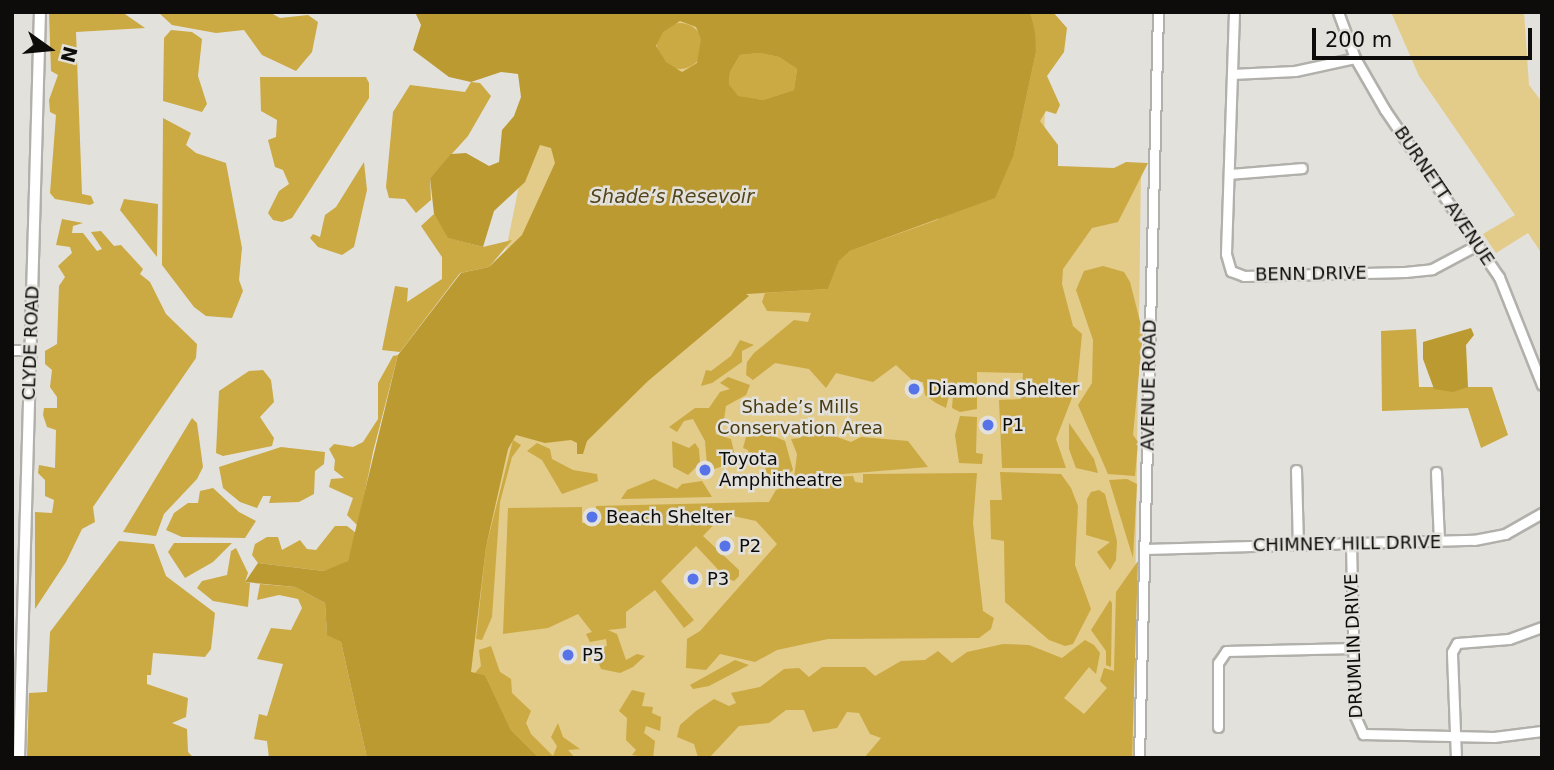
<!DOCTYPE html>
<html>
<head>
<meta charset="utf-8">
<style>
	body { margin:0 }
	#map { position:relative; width:1554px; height:770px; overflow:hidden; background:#e3e1dc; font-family:"DejaVu Sans",sans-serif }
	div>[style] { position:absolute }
	.green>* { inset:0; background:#e3cb89 }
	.forest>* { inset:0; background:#cba943 }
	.round { border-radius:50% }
	.water>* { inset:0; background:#bc9a32 }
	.stream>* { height:2.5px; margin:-1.25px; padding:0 1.25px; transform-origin:1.25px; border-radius:1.25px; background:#bc9a32 }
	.roads { filter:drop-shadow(2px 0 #b2b0ab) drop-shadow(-2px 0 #b2b0ab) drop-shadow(0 2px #b2b0ab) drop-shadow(0 -2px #b2b0ab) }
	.minor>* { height:9px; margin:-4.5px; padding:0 4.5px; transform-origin:4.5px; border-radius:4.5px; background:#fff }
	.major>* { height:10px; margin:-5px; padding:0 5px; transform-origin:5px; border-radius:5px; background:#fff }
	.dots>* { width:19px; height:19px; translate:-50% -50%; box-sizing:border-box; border:4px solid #e3e1dc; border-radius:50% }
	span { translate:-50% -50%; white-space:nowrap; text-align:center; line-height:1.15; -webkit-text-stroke:5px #e3e1dc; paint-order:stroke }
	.street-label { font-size:18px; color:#0d0c0b }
	.poi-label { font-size:18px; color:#0d0c0b }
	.left { translate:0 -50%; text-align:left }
	.park-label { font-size:18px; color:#4a3c12 }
	.water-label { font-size:19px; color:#53451b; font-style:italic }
	.frame { position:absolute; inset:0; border:14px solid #0d0c0b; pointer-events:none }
	.north { position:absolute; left:14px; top:14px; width:70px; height:70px; -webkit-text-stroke:5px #e3e1dc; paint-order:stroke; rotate:105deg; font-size:19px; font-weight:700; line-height:28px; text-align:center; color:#0d0c0b }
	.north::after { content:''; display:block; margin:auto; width:24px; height:32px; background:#0d0c0b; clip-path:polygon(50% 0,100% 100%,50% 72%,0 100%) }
	.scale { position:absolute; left:1312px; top:28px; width:220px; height:32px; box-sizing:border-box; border:4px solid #0d0c0b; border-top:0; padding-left:9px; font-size:21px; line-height:24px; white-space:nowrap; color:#0d0c0b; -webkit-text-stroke:5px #e3e1dc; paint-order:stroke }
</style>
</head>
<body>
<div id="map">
	<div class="green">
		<div style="clip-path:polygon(419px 12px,1046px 12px,1044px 169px,1141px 171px,1133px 758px,367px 758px,348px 561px,398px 355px,461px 273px,489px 267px,506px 250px,539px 87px)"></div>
		<div style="clip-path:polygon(1391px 12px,1524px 12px,1529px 85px,1542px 102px,1542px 254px,1528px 233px,1496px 253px,1483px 234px,1515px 215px,1419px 76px)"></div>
	</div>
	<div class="forest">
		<div style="clip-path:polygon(49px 12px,122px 12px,145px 28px,76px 32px,82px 194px,91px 196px,94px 203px,90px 205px,55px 199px,50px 193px,56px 115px,50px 112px,49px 100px,58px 75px,51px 71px)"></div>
		<div style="clip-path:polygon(158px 12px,269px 12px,280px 18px,308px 15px,318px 22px,312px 52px,296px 71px,262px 55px,244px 30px,216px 33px,172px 25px)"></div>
		<div style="clip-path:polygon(1030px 12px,1053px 12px,1067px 28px,1064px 52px,1047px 76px,1060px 105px,1056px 114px,1046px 111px,1040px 121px,1058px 145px,1058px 166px,1114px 168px,1126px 162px,1148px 163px,1118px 222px,1092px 228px,1063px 269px,1062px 284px,1073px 326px,1082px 334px,1077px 385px,1056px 439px,1066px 468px,1002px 468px,999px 400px,1021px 399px,1023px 373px,977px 372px,977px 409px,960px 412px,952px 408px,953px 395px,949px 395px,946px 408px,936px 403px,925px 395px,923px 382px,913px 381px,896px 365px,873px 382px,836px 373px,826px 388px,809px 369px,775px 363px,753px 380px,746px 375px,747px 362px,754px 353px,794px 320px,808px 322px,811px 313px,767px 311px,762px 302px,765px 293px,828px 289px,839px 261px,850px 251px,937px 220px,1014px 154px,1036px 52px)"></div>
		<div class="round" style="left:657px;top:23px;width:46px;height:46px"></div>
		<div style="clip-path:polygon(171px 30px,192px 32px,202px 39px,198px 76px,207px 104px,202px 112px,163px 101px,164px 38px)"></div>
		<div style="clip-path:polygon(759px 53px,779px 57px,797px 69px,794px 90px,763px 100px,738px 97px,729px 84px,730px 72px,740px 55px)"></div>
		<div style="clip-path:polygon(260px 77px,366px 77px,369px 83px,369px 98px,292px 218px,282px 222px,273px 220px,268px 213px,279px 191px,289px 184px,283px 170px,275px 167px,268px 140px,276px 137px,277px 120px,261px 111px)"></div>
		<div style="clip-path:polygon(471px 82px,480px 83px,491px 96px,468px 136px,430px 178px,431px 200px,416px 213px,405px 199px,389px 198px,386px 187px,393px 112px,410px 85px,465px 92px)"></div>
		<div style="clip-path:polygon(163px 118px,191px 133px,186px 145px,196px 153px,226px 163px,242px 248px,239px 280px,243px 291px,232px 318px,206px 316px,194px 307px,162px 265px)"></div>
		<div style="clip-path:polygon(364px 162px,367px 190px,354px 247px,342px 255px,318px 247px,310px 238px,313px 234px,320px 237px,325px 215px,336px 207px)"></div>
		<div style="clip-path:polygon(124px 199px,158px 204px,157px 257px,120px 210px)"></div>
		<div style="clip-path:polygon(434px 214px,449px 238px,483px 247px,512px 240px,489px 267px,460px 273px,400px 352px,382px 350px,395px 286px,408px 288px,407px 302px,442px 279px,442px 257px,421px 226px)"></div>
		<div style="clip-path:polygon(62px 219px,83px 223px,73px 226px,72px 233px,83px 233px,97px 251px,102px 249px,91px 232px,101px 231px,114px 246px,121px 245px,143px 269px,140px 274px,150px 282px,166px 314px,197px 344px,196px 358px,93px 507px,95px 522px,82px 529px,66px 562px,35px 609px,35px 512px,52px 513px,54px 500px,45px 496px,45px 480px,38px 473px,39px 465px,55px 468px,56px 430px,47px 427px,43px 415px,44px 408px,57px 408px,57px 397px,50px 387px,52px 370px,45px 364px,45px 351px,57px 344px,59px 286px,65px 277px,58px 266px,72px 253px,70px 247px,56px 245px)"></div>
		<div style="clip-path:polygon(1103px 266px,1124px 272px,1130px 282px,1143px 333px,1133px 435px,1138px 442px,1135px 476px,1108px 474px,1078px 405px,1092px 383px,1093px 340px,1076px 290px,1084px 271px)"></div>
		<div style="clip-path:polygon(1416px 329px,1419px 387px,1492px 387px,1508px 435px,1481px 448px,1468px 408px,1382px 411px,1381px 331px)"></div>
		<div style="clip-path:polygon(740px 340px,754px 345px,742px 351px,742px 362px,712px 383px,701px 386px,706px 370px,711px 371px,731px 356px)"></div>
		<div style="clip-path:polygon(398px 355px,373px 452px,358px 526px,347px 515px,353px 498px,329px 487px,331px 479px,344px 478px,334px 470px,335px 460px,329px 449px,334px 444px,353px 447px,363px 442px,378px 419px,378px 383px,393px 356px)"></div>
		<div style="clip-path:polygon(263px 370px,271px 380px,274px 402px,260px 417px,274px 438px,272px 446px,223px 456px,216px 453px,219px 391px,249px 371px)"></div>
		<div style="clip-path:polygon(728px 377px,750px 385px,746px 395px,726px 406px,723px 426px,715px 427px,716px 434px,731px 439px,734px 452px,733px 463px,714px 469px,707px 465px,705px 441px,693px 419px,684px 421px,677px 432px,669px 427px,695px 408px,709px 408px,720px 392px,730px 389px,720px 383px)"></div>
		<div style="clip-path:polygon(960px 416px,977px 417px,976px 453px,983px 454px,982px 464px,959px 463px,955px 435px)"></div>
		<div style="clip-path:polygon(192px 418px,197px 423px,203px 467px,197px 479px,164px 514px,156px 536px,123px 532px)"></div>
		<div style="clip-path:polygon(1069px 423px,1094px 459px,1098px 473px,1076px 468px,1069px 449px)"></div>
		<div style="clip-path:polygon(812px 428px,851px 442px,861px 437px,908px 441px,928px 467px,794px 478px,797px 454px,791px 439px,800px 438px)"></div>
		<div style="clip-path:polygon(769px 434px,785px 441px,793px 470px,780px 481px,771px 480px,765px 469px,768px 459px,749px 463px,748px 450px,743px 448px,746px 437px)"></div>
		<div style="clip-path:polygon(513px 440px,521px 445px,512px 457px,500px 502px,492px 617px,482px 640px,476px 639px,486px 547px)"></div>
		<div style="clip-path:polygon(672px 441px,689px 448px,695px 443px,699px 449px,700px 463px,688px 475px,673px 467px)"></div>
		<div style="clip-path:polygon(537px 443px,550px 449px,552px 459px,573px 470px,597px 474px,598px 481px,562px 494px,542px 460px,527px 451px)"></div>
		<div style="clip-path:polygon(281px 447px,325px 452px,324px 464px,315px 471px,314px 494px,299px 502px,269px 503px,271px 496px,263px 496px,257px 508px,240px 502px,223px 488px,219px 467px)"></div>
		<div style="clip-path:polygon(1000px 472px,1061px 474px,1071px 488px,1078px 506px,1075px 565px,1091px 609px,1073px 644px,1065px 646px,1049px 640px,1005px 602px,1004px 541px,991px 539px,990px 500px,1002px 500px)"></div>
		<div style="clip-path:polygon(977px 473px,973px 523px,983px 611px,994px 618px,991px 629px,979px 638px,828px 639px,777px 650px,755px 662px,720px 654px,706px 670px,686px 668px,687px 639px,700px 631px,777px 544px,756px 521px,724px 514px,703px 536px,739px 570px,739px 576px,734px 581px,726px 578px,696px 546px,661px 581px,694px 620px,684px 628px,655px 590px,626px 612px,626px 628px,608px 630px,617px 634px,626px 660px,637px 654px,645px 656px,633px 667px,620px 673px,601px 669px,593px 649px,607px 646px,606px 639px,590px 642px,586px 634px,592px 632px,578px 614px,548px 628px,503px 634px,508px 508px,582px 507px,582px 523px,596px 523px,596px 506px,769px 502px,776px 490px,811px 478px,853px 476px,855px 482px,863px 483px,863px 474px)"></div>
		<div style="clip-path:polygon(654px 479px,677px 489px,682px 484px,702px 481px,712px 497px,621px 499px,627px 490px)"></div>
		<div style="clip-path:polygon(1127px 479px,1137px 484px,1133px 558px,1109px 480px)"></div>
		<div style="clip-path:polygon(213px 488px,239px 512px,256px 521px,245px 538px,182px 537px,166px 530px,174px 513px,188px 503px,198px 503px,200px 491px)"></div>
		<div style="clip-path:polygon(1099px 490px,1105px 494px,1117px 541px,1116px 560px,1110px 570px,1097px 552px,1110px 542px,1086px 535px,1087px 499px,1091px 492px)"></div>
		<div style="clip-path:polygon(335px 526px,347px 526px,356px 533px,348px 561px,338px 568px,324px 571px,258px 563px,252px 555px,255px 544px,267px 537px,278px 537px,282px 550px,300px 540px,307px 549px,316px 550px)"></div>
		<div style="clip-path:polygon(119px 541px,154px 544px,166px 576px,215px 613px,211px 649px,205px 657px,153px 653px,151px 675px,147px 675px,147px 684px,188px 698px,186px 717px,172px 723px,187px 729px,188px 752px,194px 758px,27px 758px,29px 693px,47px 692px,50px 632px)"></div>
		<div style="clip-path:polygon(174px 543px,232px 543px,213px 562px,185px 578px,168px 552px)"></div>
		<div style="clip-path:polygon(236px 548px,248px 573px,245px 582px,250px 583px,248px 607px,213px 601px,197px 588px,202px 581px,227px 575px,231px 551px)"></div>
		<div style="clip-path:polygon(1138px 561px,1132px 758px,864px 758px,881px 738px,870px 734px,859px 713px,847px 712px,837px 728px,813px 732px,804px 710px,786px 710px,769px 723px,739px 726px,709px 758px,698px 757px,694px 744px,677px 737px,680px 725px,696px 711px,714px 699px,729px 706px,736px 703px,731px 693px,760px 687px,784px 669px,799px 668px,809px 677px,822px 667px,865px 667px,875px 676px,901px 661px,925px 660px,938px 651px,952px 663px,967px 652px,1003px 644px,1029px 645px,1062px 658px,1085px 640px,1094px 645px,1100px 653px,1096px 674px,1089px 667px,1064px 698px,1084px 714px,1107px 688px,1100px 681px,1104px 668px,1114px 671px,1116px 592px)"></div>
		<div style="clip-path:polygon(260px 584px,295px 587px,325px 603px,327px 634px,341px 642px,367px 758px,269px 758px,267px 741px,254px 739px,259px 714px,267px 716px,283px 664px,257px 659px,271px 628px,291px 630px,302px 608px,298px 599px,279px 595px,257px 600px)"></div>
		<div style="clip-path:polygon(1110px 600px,1112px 603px,1111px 667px,1106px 665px,1106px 651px,1091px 630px)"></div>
		<div style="clip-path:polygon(491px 646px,500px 672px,511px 679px,512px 693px,531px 711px,526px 723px,531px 734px,553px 756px,557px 746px,551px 737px,558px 723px,563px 737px,580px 749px,568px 750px,575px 758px,539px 758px,511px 730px,485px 675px,475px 673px,481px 666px,479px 650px)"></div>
		<div style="clip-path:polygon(735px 660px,749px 665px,709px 686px,693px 689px,690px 685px)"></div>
		<div style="clip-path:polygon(632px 690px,645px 693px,642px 706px,653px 707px,652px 713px,661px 717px,660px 731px,646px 726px,644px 733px,655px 741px,653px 758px,632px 755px,636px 750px,626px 740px,627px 718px,619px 711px)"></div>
	</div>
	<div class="water">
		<div style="clip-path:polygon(evenodd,415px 12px,1030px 12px,1035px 32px,1036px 52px,1014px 154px,995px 198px,850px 251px,839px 261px,828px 289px,746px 294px,749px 296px,648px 381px,587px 441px,583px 454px,577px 454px,577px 443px,571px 440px,545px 443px,516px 435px,508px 449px,486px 547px,471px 672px,485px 675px,511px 730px,539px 758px,367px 758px,341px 642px,327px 635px,325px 603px,295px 587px,245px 582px,258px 563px,324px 571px,348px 561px,398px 355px,461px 273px,489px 267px,522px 235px,555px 163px,551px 148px,540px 145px,525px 182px,494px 211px,483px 247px,448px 238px,434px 214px,430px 178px,451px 154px,466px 153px,489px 166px,499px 162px,502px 130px,514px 116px,521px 97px,518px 74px,501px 72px,471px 82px,449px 77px,413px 50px,421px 25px,415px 12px,680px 21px,696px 27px,701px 39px,697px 63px,682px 72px,666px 62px,656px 46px,663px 32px,680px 21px,415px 12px,759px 53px,779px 57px,797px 69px,794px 90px,763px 100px,738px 96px,729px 84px,730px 72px,740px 55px,759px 53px)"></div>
		<div style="clip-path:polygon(1471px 328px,1474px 335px,1466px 345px,1468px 387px,1453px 392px,1434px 389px,1423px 359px,1423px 342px)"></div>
	</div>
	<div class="stream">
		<div style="left:349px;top:12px;width:1px"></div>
	</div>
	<div class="roads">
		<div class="minor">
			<div style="left:1234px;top:12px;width:242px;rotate:91.9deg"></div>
			<div style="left:1226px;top:254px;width:18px;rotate:74deg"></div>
			<div style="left:1231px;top:271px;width:14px;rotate:21deg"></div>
			<div style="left:1244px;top:276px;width:161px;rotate:-1.4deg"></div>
			<div style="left:1405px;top:272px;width:27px;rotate:-6deg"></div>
			<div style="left:1432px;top:269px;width:53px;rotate:-28deg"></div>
			<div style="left:1338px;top:12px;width:49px;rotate:69.7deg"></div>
			<div style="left:1355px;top:58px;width:60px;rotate:60deg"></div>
			<div style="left:1385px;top:110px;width:202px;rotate:55.7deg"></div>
			<div style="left:1499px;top:277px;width:116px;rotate:68.3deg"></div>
			<div style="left:1232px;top:74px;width:63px;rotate:-2.7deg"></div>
			<div style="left:1295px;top:71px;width:61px;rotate:-12.2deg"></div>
			<div style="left:1229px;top:174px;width:73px;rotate:-4.7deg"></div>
			<div style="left:12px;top:350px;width:19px"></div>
			<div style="left:1296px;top:470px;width:75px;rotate:88.5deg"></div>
			<div style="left:1436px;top:472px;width:69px;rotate:87.5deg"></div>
			<div style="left:1351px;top:544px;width:172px;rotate:88.7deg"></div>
			<div style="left:1355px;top:716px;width:20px;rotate:66deg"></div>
			<div style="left:1363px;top:734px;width:131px;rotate:1.3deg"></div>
			<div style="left:1494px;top:737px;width:48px;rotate:-7.1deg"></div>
			<div style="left:1145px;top:549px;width:329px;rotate:-1.6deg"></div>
			<div style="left:1474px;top:540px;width:32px;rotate:-11deg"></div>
			<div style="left:1505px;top:534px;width:43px;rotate:-29.6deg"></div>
			<div style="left:1218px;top:727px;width:64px;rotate:-90deg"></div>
			<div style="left:1218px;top:663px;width:14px;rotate:-56deg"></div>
			<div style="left:1226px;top:651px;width:128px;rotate:-1.3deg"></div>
			<div style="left:1139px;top:758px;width:746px;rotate:-88.54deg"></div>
			<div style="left:1456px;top:758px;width:106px;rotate:-92.2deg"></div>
			<div style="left:1452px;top:652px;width:10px;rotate:-61deg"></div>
			<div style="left:1457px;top:643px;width:52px;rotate:-4.4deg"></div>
			<div style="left:1509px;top:639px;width:35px;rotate:-20deg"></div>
		</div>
		<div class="major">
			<div style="left:19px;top:758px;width:746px;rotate:-88.39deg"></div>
		</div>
	</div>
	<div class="dots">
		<div style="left:914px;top:389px;background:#5773e8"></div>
		<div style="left:988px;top:425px;background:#5773e8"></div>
		<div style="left:705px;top:470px;background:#5773e8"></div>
		<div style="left:592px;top:517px;background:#5773e8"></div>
		<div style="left:725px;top:546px;background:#5773e8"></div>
		<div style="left:693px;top:579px;background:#5773e8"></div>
		<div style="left:568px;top:655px;background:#5773e8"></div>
	</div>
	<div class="street-label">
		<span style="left:1444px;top:196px;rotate:56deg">BURNETT AVENUE</span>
		<span style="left:1311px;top:274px;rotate:-1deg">BENN DRIVE</span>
		<span style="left:31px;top:343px;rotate:-88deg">CLYDE ROAD</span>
		<span style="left:1149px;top:385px;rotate:-89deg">AVENUE ROAD</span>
		<span style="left:1347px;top:544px;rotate:-1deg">CHIMNEY HILL DRIVE</span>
		<span style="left:1354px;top:646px;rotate:-92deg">DRUMLIN DRIVE</span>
	</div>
	<div class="poi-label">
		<span class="left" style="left:928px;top:389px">Diamond Shelter</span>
		<span class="left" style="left:1002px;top:425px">P1</span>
		<span class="left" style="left:719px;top:470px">Toyota<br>Amphitheatre</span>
		<span class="left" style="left:606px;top:517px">Beach Shelter</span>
		<span class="left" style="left:739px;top:546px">P2</span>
		<span class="left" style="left:707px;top:579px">P3</span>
		<span class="left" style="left:582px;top:655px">P5</span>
	</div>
	<div class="park-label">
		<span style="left:800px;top:418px">Shade’s Mills<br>Conservation Area</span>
	</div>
	<div class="water-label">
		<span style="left:672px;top:197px">Shade’s Resevoir</span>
	</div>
	<div class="frame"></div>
	<div class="north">N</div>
	<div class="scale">200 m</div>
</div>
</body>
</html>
